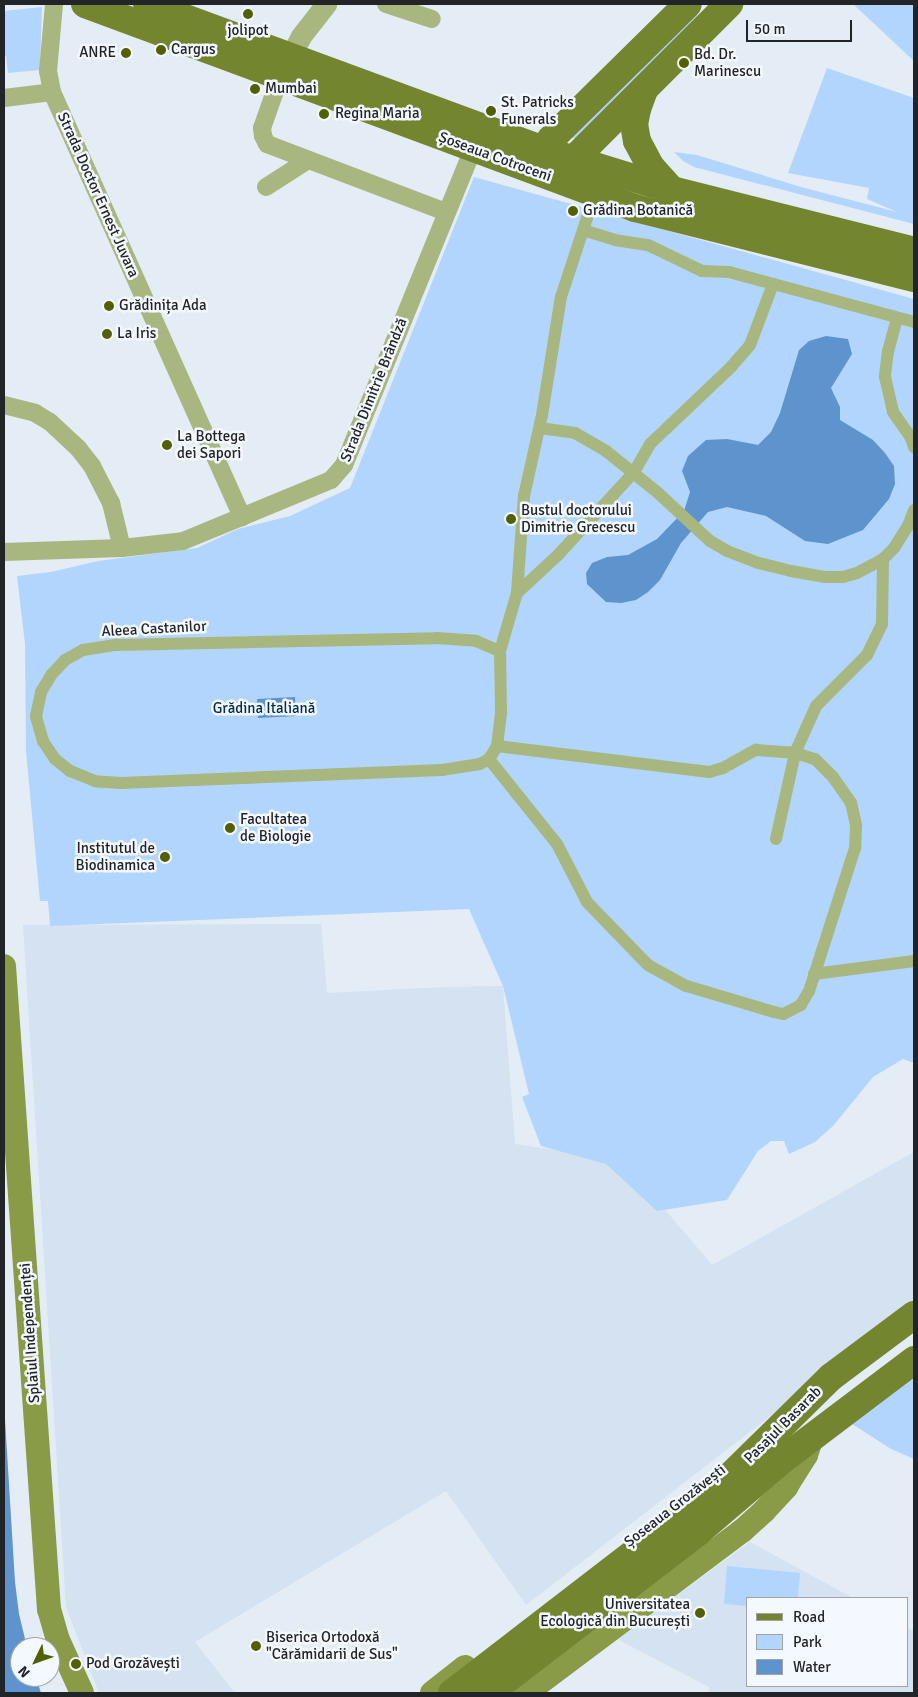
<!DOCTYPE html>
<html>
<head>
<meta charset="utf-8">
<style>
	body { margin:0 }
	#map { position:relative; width:918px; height:1697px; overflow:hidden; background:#e4ecf6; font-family:Signika,sans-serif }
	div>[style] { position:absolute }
	.built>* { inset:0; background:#d4e2f1 }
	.green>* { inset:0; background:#b2d5fd }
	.water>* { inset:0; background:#5e94ce; transform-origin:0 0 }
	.pedestrian>* { height:12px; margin:-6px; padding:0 6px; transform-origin:6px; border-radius:6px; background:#a8b680 }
	.minor>* { height:18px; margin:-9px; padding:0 9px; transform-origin:9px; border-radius:9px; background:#a8b680 }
	.tertiary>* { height:21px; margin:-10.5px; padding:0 10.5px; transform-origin:10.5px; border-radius:10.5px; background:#a8b680 }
	.secondary>* { height:24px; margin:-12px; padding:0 12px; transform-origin:12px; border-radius:12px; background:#899b46 }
	.primary>* { height:28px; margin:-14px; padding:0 14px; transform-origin:14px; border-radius:14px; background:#74852f }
	.dots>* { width:14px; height:14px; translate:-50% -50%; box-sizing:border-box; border:2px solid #f4f9ff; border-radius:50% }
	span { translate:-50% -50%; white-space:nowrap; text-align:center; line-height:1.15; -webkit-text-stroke:5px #f4f9ff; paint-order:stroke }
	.poi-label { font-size:15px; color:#222528 }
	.left { translate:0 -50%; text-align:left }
	.right { translate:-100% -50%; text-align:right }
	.street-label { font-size:15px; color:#222528 }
	.park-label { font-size:15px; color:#022b50 }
	.frame { position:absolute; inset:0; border:5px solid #222528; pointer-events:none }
	.legend { position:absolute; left:746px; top:1597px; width:162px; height:90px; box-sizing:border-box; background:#f4f9ff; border:1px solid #a0a4a9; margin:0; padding:6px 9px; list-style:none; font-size:15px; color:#222528 }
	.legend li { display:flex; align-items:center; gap:10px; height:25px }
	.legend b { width:25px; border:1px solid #a0a4a9 }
	.north { position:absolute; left:10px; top:1637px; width:50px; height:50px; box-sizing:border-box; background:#f4f9ff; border:1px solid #a0a4a9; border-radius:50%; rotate:228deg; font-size:14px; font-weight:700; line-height:20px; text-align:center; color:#222528 }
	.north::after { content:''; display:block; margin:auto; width:18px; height:22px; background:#516001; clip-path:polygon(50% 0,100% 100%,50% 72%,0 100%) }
	.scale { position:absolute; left:746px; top:20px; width:106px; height:22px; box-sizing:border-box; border:2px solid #222528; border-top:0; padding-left:6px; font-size:15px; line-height:18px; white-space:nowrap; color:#222528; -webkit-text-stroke:4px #f4f9ff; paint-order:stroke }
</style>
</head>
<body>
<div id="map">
	<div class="built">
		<div style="clip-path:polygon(321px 924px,327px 993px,444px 987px,503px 986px,515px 1144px,623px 1160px,712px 1265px,914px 1152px,914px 1305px,526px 1605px,446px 1491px,195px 1642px,235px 1693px,99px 1693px,66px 1607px,23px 925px)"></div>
		<div style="clip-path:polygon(750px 1542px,853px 1598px,747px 1598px,747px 1686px,907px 1686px,907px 1627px,914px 1631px,914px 1693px,709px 1693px,709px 1687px,617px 1639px)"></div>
	</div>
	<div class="green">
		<div style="clip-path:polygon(853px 4px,914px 4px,914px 62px,914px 61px)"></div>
		<div style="clip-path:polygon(42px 7px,40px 70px,8px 73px,6px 56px,4px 56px,4px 11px)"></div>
		<div style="clip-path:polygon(696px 11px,697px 16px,584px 141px,565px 136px)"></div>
		<div style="clip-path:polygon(827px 68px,914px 98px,914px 224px,694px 167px,683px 161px,674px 152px,697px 155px,801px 187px,897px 212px,867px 199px,869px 188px,788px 173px)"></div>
		<div style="clip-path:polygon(474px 177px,914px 299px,914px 1063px,903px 1059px,873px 1077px,833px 1126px,815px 1142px,789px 1154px,784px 1141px,771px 1141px,758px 1151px,727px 1200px,657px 1211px,606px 1164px,541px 1146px,522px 1097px,529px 1094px,503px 986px,469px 909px,50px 926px,48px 901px,40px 901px,26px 751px,25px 644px,17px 576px,51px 572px,98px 561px,197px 548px,238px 529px,290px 516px,350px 488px)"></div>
		<div style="clip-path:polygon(914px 1373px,914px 1459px,891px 1449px,849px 1422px)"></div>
		<div style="clip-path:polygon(727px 1566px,800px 1573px,798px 1598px,747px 1598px,747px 1606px,724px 1604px)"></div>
	</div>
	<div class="water">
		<div style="clip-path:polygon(826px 336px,848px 339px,852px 354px,831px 388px,840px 407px,840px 420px,873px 440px,885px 453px,894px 466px,895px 484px,889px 499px,863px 530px,828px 544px,805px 541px,766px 516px,727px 507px,708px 512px,681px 543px,660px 580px,648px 592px,636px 600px,621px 603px,606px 602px,587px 584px,586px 573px,592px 563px,607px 557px,628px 555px,657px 539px,684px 511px,690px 492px,682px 471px,688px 456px,706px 440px,727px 439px,758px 445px,771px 432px,780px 413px,799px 350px,809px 341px)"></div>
		<div style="left:295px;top:697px;width:19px;height:38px;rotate:87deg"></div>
		<div style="clip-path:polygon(4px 1403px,15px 1582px,19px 1614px,27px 1647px,20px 1647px,20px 1677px,36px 1677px,41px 1693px,4px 1693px)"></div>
	</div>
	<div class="pedestrian">
		<div style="left:583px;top:230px;width:34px;rotate:17deg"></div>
		<div style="left:615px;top:240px;width:33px;rotate:9deg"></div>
		<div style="left:648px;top:245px;width:60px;rotate:25.7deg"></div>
		<div style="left:702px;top:271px;width:27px;rotate:2deg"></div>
		<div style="left:729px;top:272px;width:192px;rotate:15.1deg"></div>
		<div style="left:897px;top:318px;width:34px;rotate:105deg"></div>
		<div style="left:888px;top:351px;width:26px;rotate:97deg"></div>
		<div style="left:885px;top:377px;width:36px;rotate:77deg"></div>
		<div style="left:893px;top:412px;width:29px;rotate:55deg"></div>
		<div style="left:910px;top:436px;width:12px;rotate:70deg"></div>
		<div style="left:540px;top:428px;width:35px;rotate:8deg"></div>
		<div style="left:575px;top:433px;width:36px;rotate:30deg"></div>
		<div style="left:606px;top:451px;width:65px;rotate:38.8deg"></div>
		<div style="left:657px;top:492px;width:72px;rotate:42.8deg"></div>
		<div style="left:710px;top:541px;width:20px;rotate:30deg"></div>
		<div style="left:727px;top:551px;width:34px;rotate:21deg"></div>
		<div style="left:759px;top:563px;width:33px;rotate:14deg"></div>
		<div style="left:791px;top:571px;width:35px;rotate:10deg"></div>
		<div style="left:825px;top:577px;width:18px"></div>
		<div style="left:843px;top:577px;width:15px;rotate:-16deg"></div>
		<div style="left:857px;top:573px;width:30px;rotate:-28deg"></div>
		<div style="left:883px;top:559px;width:16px;rotate:-45deg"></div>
		<div style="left:894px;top:548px;width:26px;rotate:-58deg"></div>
		<div style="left:908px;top:526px;width:17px;rotate:-69deg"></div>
		<div style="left:517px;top:593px;width:56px;rotate:-42.8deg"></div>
		<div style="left:558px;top:555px;width:113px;rotate:-47.5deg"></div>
		<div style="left:634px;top:472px;width:32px;rotate:-60deg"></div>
		<div style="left:650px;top:444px;width:112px;rotate:-43.5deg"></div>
		<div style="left:731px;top:367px;width:29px;rotate:-49deg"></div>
		<div style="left:750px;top:345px;width:65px;rotate:-69.3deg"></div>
		<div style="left:497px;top:746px;width:214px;rotate:7deg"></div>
		<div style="left:709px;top:772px;width:15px;rotate:-16deg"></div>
		<div style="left:723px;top:768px;width:38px;rotate:-29deg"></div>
		<div style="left:756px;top:750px;width:39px;rotate:4deg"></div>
		<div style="left:795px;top:753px;width:21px;rotate:17deg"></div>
		<div style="left:815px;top:759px;width:25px;rotate:45deg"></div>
		<div style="left:833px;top:777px;width:32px;rotate:55deg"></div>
		<div style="left:851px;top:803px;width:23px;rotate:77deg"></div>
		<div style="left:856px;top:825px;width:23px;rotate:92deg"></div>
		<div style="left:855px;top:848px;width:150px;rotate:107.8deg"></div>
		<div style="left:809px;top:991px;width:16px;rotate:120deg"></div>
		<div style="left:801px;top:1005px;width:20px;rotate:153deg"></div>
		<div style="left:783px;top:1014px;width:9px;rotate:-167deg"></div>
		<div style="left:774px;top:1012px;width:92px;rotate:-163.5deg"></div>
		<div style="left:686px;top:986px;width:43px;rotate:-151.1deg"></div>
		<div style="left:648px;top:965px;width:88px;rotate:-134.1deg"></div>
		<div style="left:587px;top:902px;width:65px;rotate:-117.3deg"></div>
		<div style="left:557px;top:844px;width:109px;rotate:-128.7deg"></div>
		<div style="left:489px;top:759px;width:15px;rotate:-58deg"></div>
		<div style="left:497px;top:746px;width:33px;rotate:-83deg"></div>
		<div style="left:501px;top:713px;width:62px;rotate:-90.9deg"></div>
		<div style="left:500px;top:651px;width:60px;rotate:-73.7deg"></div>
		<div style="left:517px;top:593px;width:97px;rotate:-85.9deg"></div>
		<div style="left:524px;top:496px;width:83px;rotate:-77.5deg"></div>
		<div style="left:542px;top:415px;width:120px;rotate:-80.9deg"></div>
		<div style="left:561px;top:297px;width:96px;rotate:-71.8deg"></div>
		<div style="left:489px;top:759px;width:10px;rotate:151deg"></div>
		<div style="left:480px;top:764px;width:38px;rotate:171deg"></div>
		<div style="left:442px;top:770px;width:321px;rotate:177.7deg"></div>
		<div style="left:121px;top:783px;width:26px;rotate:-176deg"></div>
		<div style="left:95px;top:781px;width:27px;rotate:-158deg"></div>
		<div style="left:70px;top:771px;width:19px;rotate:-141deg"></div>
		<div style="left:55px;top:759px;width:22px;rotate:-124deg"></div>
		<div style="left:43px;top:741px;width:26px;rotate:-106deg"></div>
		<div style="left:36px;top:716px;width:25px;rotate:-78deg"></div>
		<div style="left:41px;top:692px;width:21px;rotate:-59deg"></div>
		<div style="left:52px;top:674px;width:19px;rotate:-47deg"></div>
		<div style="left:65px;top:660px;width:21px;rotate:-29deg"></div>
		<div style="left:83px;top:650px;width:33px;rotate:-9deg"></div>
		<div style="left:116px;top:645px;width:321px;rotate:-1.2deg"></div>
		<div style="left:437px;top:638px;width:39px;rotate:4deg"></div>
		<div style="left:476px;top:641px;width:26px;rotate:23deg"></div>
		<div style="left:776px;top:839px;width:88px;rotate:-77.5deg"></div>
		<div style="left:795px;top:753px;width:51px;rotate:-65.9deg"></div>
		<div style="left:816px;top:706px;width:72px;rotate:-45deg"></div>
		<div style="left:867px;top:655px;width:34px;rotate:-64deg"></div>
		<div style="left:882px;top:624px;width:65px;rotate:-89.1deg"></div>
		<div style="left:814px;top:974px;width:101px;rotate:-7.4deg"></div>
	</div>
	<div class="minor">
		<div style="left:54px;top:4px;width:67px;rotate:95.1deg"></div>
		<div style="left:48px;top:71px;width:21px;rotate:79deg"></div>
		<div style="left:52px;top:92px;width:466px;rotate:65.9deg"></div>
		<div style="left:386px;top:4px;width:48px;rotate:18.1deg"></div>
		<div style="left:280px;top:77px;width:54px;rotate:109.4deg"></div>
		<div style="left:262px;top:128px;width:8px;rotate:83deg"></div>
		<div style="left:263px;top:136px;width:9px;rotate:63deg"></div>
		<div style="left:267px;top:144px;width:191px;rotate:20.8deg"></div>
		<div style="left:4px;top:98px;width:48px;rotate:-7.1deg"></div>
		<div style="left:266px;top:187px;width:50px;rotate:-32.7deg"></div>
		<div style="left:4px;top:405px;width:32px;rotate:14deg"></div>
		<div style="left:35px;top:413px;width:17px;rotate:31deg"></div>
		<div style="left:50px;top:422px;width:38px;rotate:43deg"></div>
		<div style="left:78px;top:448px;width:23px;rotate:52deg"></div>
		<div style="left:92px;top:466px;width:42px;rotate:62.8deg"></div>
		<div style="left:111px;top:503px;width:46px;rotate:76.3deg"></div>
		<div style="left:4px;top:552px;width:118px;rotate:-1.9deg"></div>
		<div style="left:122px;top:548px;width:61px;rotate:-6.5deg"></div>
		<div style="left:183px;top:541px;width:160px;rotate:-22.4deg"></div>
		<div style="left:331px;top:480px;width:20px;rotate:-49deg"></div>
		<div style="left:344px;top:465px;width:341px;rotate:-67.8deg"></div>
	</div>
	<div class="tertiary">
		<div style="left:283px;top:70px;width:38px;rotate:-62deg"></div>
		<div style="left:301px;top:36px;width:41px;rotate:-52deg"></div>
	</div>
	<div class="secondary">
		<div style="left:4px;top:966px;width:645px;rotate:86deg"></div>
		<div style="left:49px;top:1609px;width:32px;rotate:74deg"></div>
		<div style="left:58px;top:1640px;width:58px;rotate:65.6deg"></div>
		<div style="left:432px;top:1693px;width:42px;rotate:-38.2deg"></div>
		<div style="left:526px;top:1693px;width:270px;rotate:-36.9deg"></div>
		<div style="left:742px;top:1531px;width:30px;rotate:-42deg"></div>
		<div style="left:764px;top:1511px;width:33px;rotate:-47deg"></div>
		<div style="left:786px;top:1487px;width:38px;rotate:-58deg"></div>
		<div style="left:806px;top:1455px;width:19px;rotate:-72deg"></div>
	</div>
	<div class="primary">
		<div style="left:85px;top:4px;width:587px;rotate:20.35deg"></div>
		<div style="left:635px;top:208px;width:288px;rotate:14.1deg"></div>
		<div style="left:147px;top:4px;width:422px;rotate:20.2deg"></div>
		<div style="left:543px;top:150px;width:135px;rotate:17.2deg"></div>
		<div style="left:672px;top:190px;width:250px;rotate:14.1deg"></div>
		<div style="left:644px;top:90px;width:20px;rotate:110deg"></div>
		<div style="left:637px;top:109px;width:15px;rotate:101deg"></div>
		<div style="left:634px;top:124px;width:17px;rotate:80deg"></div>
		<div style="left:637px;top:141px;width:30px;rotate:62deg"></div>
		<div style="left:651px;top:167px;width:31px;rotate:48deg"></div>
		<div style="left:536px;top:166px;width:31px;rotate:-61deg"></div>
		<div style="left:551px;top:139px;width:192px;rotate:-44.6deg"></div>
		<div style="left:568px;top:175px;width:16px;rotate:-72deg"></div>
		<div style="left:573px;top:160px;width:221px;rotate:-45deg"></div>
		<div style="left:452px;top:1693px;width:336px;rotate:-37.6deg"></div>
		<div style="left:718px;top:1488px;width:158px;rotate:-44.5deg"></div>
		<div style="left:831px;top:1377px;width:104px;rotate:-36.8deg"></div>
		<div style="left:489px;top:1693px;width:265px;rotate:-37.6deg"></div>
		<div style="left:699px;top:1531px;width:109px;rotate:-40.5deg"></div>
		<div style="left:782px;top:1460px;width:166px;rotate:-37.1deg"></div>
	</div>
	<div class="dots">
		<div style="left:248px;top:14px;background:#516001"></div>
		<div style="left:161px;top:50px;background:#516001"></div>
		<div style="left:126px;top:53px;background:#516001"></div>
		<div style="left:684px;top:63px;background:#516001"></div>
		<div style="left:255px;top:89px;background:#516001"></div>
		<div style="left:491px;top:111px;background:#516001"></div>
		<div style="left:324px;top:114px;background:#516001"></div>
		<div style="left:573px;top:211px;background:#516001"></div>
		<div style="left:109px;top:306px;background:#516001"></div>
		<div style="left:107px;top:334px;background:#516001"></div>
		<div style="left:167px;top:445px;background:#516001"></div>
		<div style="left:511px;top:519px;background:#516001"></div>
		<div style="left:230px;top:828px;background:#516001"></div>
		<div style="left:165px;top:857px;background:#516001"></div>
		<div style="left:700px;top:1613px;background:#516001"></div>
		<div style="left:256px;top:1646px;background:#516001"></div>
		<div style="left:76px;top:1664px;background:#516001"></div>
	</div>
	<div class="poi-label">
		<span style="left:248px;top:31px">jolipot</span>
		<span class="left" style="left:171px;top:50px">Cargus</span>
		<span class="right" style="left:116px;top:53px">ANRE</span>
		<span class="left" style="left:694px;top:63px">Bd. Dr.<br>Marinescu</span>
		<span class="left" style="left:265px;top:89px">Mumbai</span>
		<span class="left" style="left:501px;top:111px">St. Patricks<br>Funerals</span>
		<span class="left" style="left:335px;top:114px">Regina Maria</span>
		<span class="left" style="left:583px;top:211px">Grădina Botanică</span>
		<span class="left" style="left:119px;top:306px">Grădinița Ada</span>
		<span class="left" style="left:117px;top:334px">La Iris</span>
		<span class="left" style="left:177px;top:445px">La Bottega<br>dei Sapori</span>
		<span class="left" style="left:521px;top:519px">Bustul doctorului<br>Dimitrie Grecescu</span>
		<span class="left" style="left:240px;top:828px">Facultatea<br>de Biologie</span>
		<span class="right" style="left:155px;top:857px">Institutul de<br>Biodinamica</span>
		<span class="right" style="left:690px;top:1613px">Universitatea<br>Ecologică din București</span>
		<span class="left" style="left:266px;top:1646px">Biserica Ortodoxă<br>"Cărămidarii de Sus"</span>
		<span class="left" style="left:86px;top:1664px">Pod Grozăvești</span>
	</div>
	<div class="street-label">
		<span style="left:495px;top:157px;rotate:20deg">Șoseaua Cotroceni</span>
		<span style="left:98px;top:195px;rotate:66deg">Strada Doctor Ernest Juvara</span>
		<span style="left:374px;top:390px;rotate:-68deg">Strada Dimitrie Brândză</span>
		<span style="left:154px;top:629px;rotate:-3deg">Aleea Castanilor</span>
		<span style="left:30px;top:1333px;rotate:-94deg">Splaiul Independenței</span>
		<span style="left:783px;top:1425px;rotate:-45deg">Pasajul Basarab</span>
		<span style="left:675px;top:1506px;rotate:-38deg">Șoseaua Grozăvești</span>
	</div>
	<div class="park-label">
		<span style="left:264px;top:709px">Grădina Italiană</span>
	</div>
	<div class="frame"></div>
	<ul class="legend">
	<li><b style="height:6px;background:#74852f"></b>Road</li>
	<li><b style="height:14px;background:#b2d5fd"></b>Park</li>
	<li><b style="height:14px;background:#5e94ce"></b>Water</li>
	</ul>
	<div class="north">N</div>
	<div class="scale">50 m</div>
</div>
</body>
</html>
